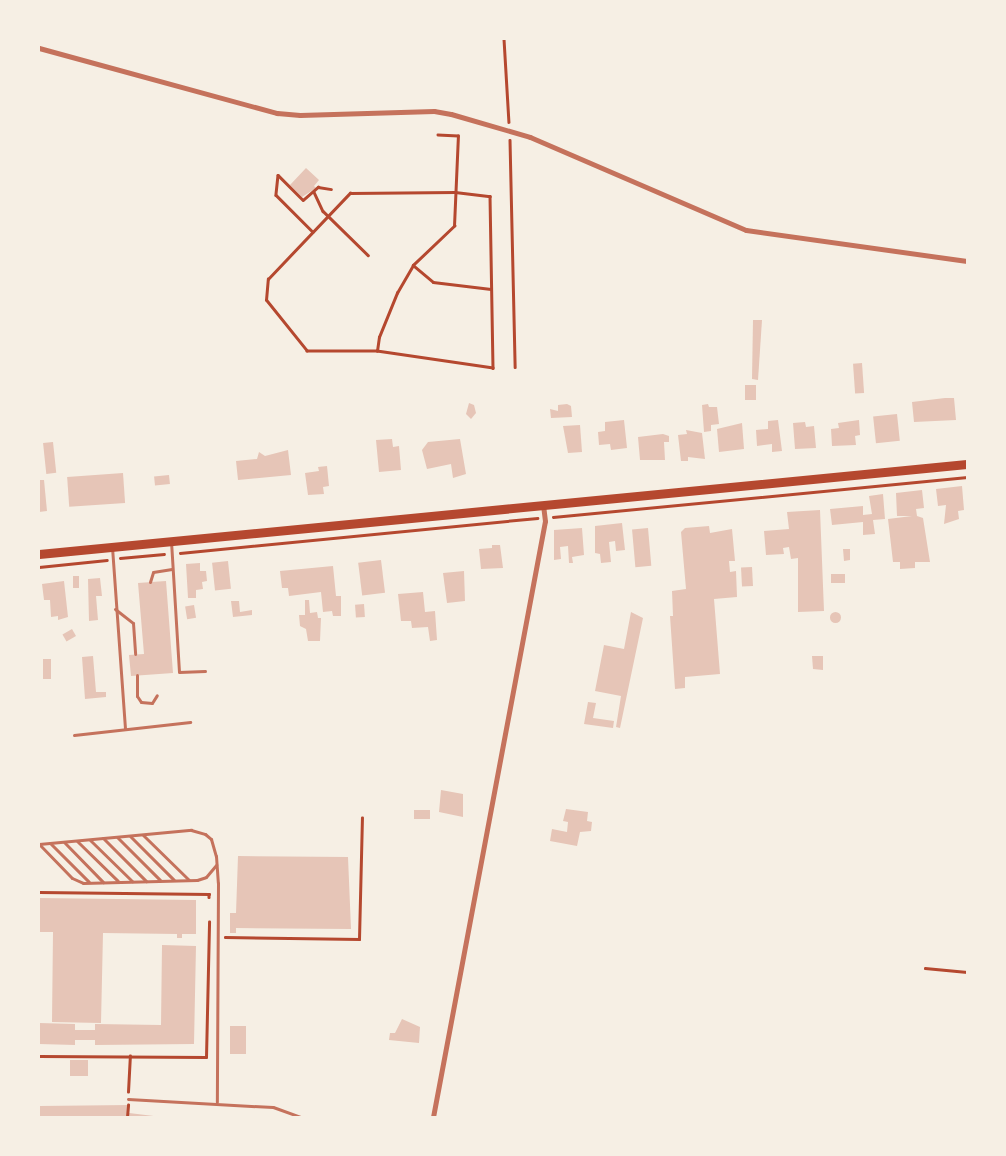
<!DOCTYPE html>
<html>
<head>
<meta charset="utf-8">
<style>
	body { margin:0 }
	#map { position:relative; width:1006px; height:1156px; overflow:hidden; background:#f6efe4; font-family:"PT Sans",sans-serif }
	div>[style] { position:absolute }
	.building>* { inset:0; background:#e6c5b7; transform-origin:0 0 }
	.round { border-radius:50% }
	.path>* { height:2.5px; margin:-1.25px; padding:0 1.25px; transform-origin:1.25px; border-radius:1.25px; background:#b5482f }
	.service>* { height:3px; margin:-1.5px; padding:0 1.5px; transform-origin:1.5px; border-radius:1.5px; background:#c5725c }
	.minor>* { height:5px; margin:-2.5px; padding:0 2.5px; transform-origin:2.5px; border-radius:2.5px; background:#c5725c }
	.secondary>* { height:9px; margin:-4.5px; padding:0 4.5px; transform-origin:4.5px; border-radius:4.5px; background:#b5482f }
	span { translate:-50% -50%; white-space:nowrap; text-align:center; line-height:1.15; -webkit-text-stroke:4px #f6efe4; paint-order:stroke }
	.frame { position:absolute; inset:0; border:40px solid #f6efe4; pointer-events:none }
</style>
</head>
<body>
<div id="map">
	<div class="building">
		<div style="clip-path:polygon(306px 168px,319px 180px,314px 186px,316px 188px,302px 197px,290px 185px)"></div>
		<div style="clip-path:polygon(753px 320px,762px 320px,758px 380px,752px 379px)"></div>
		<div style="left:862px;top:363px;width:30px;height:9px;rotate:86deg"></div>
		<div style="left:745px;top:385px;width:11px;height:15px"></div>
		<div style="clip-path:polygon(945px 398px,954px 398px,956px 420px,914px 422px,912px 402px)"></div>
		<div style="clip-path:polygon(469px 403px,474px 405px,476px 413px,471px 419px,466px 414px)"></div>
		<div style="clip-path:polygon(567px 404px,571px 406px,572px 417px,551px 418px,550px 409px,558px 411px,558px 405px)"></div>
		<div style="clip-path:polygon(708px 404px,709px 407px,717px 407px,719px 424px,711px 425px,711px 431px,704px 432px,702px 405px)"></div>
		<div style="left:897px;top:414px;width:27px;height:24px;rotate:84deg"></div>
		<div style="clip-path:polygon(624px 420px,627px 448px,611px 450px,610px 444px,599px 445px,598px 432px,605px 431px,605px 422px)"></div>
		<div style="clip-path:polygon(778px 420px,782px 451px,772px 452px,772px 444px,757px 446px,756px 430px,768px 429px,768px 421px)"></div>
		<div style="clip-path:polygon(859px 420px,860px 435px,855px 436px,856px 445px,832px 446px,831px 429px,839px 428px,838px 423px)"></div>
		<div style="clip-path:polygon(805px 422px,806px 427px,814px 426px,816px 448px,795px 449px,793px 423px)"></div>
		<div style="clip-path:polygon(742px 423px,744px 449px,719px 452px,717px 429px)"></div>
		<div style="clip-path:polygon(580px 425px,582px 452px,568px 453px,563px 426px)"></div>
		<div style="clip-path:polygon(686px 430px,702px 433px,705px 459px,688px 457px,688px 461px,681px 461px,678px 435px,687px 434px)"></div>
		<div style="clip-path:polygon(663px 434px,669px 436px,669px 442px,664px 442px,665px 460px,640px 460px,638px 437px)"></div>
		<div style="clip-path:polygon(392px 439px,393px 447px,399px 446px,401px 470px,379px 472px,376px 440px)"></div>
		<div style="clip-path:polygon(460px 439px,466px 474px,453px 478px,451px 464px,427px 469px,422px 450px,428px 442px)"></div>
		<div style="left:53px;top:442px;width:31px;height:10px;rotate:84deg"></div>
		<div style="clip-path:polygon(288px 450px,291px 475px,238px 480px,236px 461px,257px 459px,259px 452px,265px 456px)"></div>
		<div style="clip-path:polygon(327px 466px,329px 486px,323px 487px,324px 494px,308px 495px,305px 473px,319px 471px,318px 467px)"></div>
		<div style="left:123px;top:473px;width:30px;height:56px;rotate:86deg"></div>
		<div style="left:169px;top:475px;width:9px;height:15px;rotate:84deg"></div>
		<div style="clip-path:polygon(39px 480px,44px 480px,47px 511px,39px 512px)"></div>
		<div style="clip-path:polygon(962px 486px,964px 510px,958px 511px,959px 519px,944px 524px,946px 505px,938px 506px,936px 489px)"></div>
		<div style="clip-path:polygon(922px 490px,924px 508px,916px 509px,917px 516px,923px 518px,930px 562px,915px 562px,915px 568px,900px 569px,900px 562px,893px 562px,888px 519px,912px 516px,897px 516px,896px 493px)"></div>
		<div style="clip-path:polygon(883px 494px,885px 519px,873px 520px,875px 534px,863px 535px,863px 522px,832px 525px,830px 509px,863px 506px,863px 515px,872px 514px,869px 496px)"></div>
		<div style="clip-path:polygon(820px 510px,824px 611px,798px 612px,798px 558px,791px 559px,789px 547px,783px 548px,784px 554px,766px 555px,764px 531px,789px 529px,787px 512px)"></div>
		<div style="clip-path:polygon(622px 523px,625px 550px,616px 551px,615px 541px,609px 542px,611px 562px,601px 563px,600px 554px,595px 553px,595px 526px)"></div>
		<div style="clip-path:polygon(709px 526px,710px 533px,732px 529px,735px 561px,729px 561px,730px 572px,736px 571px,737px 597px,714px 599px,720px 674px,685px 677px,685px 688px,675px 689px,670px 616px,673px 616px,672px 591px,686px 589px,681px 532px,685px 528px)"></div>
		<div style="clip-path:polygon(582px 528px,584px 555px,572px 557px,573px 563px,569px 563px,568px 546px,560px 547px,561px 559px,554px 560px,554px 530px)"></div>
		<div style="left:648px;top:528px;width:38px;height:16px;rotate:85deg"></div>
		<div style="clip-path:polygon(492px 545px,500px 545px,503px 568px,481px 569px,479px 549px,492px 548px)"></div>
		<div style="clip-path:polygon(843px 549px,850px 549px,850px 560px,844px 561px)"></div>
		<div style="left:381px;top:560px;width:33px;height:23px;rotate:83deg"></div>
		<div style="left:228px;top:561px;width:28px;height:16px;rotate:84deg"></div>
		<div style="clip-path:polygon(200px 563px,200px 571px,206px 571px,207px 581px,202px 582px,203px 589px,196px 590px,196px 598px,188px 598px,186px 564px)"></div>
		<div style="clip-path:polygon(333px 566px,336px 596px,341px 596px,341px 616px,333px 616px,332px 611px,323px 612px,321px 592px,289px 596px,288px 588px,282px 588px,280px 571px)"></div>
		<div style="left:752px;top:567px;width:19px;height:11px;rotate:87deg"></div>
		<div style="clip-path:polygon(464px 571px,465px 601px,447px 603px,443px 573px)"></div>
		<div style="left:831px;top:574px;width:14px;height:9px"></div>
		<div style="left:79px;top:576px;width:12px;height:6px;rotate:90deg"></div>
		<div style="clip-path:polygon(100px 578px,102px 596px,96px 596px,98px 620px,89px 621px,88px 579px)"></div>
		<div style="clip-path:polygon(64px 581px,68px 617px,58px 620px,58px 616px,51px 617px,50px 600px,44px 600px,42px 584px)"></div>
		<div style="clip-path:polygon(166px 581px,173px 673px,131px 676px,129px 655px,144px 654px,138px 583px)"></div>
		<div style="clip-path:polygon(423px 592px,425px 612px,435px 611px,437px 640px,430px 641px,428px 627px,412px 628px,411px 621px,401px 621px,398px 594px)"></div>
		<div style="clip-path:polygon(305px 600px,309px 600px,310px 613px,317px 612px,318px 618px,321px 618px,320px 641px,308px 641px,306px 629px,300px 626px,299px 615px,305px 615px)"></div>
		<div style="clip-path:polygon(231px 601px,239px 601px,240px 612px,252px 610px,252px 615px,233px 617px)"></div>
		<div style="left:364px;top:604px;width:13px;height:9px;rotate:86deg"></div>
		<div style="left:194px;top:605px;width:13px;height:9px;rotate:81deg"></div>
		<div class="round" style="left:829.5px;top:611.5px;width:11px;height:11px"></div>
		<div style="clip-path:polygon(631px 612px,643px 618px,620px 728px,616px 727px,621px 696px,595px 691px,604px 645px,624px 649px)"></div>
		<div style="left:72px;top:629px;width:8px;height:11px;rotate:60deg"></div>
		<div style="clip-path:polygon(93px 656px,96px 692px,106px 692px,106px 697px,85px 699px,82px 657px)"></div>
		<div style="clip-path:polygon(812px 656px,823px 656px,823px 670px,813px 669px)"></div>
		<div style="left:43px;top:659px;width:8px;height:20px"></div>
		<div style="clip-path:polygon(588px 702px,596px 703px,593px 718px,614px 721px,613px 728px,584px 724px)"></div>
		<div style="clip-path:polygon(441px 790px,463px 794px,463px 817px,439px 812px)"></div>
		<div style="clip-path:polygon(566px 809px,588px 812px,587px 821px,592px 822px,591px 831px,580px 832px,577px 846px,550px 841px,552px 829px,567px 832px,568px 822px,563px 821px)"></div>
		<div style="left:414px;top:810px;width:16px;height:9px"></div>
		<div style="clip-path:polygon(238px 856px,348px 857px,351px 929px,236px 928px,236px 933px,230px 933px,230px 913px,236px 913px)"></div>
		<div style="clip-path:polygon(39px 898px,196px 900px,196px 934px,182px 934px,182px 938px,177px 938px,177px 934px,103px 933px,101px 1023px,52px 1022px,53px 932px,39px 932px)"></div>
		<div style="clip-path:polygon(162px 945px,196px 946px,194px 1044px,95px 1045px,95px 1040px,75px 1040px,75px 1045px,39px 1044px,39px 1023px,75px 1024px,75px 1030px,95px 1030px,95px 1024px,161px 1025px)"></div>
		<div style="clip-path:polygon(402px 1019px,420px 1027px,419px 1043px,389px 1040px,390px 1033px,395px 1033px)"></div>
		<div style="left:230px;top:1026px;width:16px;height:28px"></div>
		<div style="left:70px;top:1060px;width:18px;height:16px"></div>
		<div style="clip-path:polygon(129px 1105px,129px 1113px,162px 1117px,39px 1117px,39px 1106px)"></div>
	</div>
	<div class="path">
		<div style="left:504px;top:39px;width:83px;rotate:86.6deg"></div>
		<div style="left:510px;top:140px;width:227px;rotate:88.7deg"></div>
		<div style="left:278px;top:175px;width:20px;rotate:96deg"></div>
		<div style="left:276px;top:195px;width:52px;rotate:45deg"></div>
		<div style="left:278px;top:175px;width:35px;rotate:45deg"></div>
		<div style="left:303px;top:200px;width:20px;rotate:-41deg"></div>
		<div style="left:318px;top:187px;width:13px;rotate:9deg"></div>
		<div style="left:314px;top:192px;width:21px;rotate:65deg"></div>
		<div style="left:323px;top:211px;width:63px;rotate:44.4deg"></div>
		<div style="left:455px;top:192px;width:35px;rotate:7deg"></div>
		<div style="left:490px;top:196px;width:172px;rotate:89deg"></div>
		<div style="left:493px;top:368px;width:117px;rotate:-171.7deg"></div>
		<div style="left:377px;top:351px;width:70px;rotate:180deg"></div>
		<div style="left:307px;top:351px;width:65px;rotate:-128.8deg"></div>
		<div style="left:266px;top:300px;width:21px;rotate:-85deg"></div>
		<div style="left:268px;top:279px;width:119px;rotate:-46.4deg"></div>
		<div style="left:350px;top:193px;width:105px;rotate:-0.5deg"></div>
		<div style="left:413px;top:265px;width:26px;rotate:40deg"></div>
		<div style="left:433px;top:282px;width:58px;rotate:6.9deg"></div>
		<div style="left:377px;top:351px;width:14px;rotate:-82deg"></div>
		<div style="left:379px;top:337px;width:48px;rotate:-67.8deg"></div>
		<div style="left:397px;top:293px;width:32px;rotate:-60deg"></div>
		<div style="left:413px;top:265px;width:57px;rotate:-43.6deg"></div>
		<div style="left:454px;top:226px;width:90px;rotate:-87.5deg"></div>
		<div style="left:458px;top:136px;width:20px;rotate:-177deg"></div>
		<div style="left:553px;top:517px;width:416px;rotate:-5.5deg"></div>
		<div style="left:180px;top:553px;width:359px;rotate:-5.6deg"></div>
		<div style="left:120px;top:558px;width:44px;rotate:-5.2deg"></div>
		<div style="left:39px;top:567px;width:68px;rotate:-5.9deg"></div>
		<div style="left:39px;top:892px;width:170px;rotate:0.7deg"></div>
		<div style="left:209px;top:894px;width:3px;rotate:90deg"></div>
		<div style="left:225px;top:937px;width:134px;rotate:0.9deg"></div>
		<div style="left:359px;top:939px;width:121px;rotate:-88.6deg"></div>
		<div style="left:925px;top:968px;width:42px;rotate:5.4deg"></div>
		<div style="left:39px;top:1056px;width:167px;rotate:0.3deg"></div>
		<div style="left:206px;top:1057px;width:135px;rotate:-88.7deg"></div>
		<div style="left:128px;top:1092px;width:36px;rotate:-87deg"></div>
		<div style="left:127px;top:1117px;width:12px;rotate:-85deg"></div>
	</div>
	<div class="service">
		<div style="left:171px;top:541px;width:131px;rotate:86.5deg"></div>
		<div style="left:179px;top:672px;width:26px;rotate:-2deg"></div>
		<div style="left:112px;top:547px;width:182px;rotate:85.9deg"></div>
		<div style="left:150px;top:582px;width:10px;rotate:-73deg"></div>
		<div style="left:153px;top:572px;width:19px;rotate:-9deg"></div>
		<div style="left:115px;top:609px;width:23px;rotate:38deg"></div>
		<div style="left:133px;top:623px;width:31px;rotate:86deg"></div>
		<div style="left:137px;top:675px;width:21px;rotate:90deg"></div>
		<div style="left:137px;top:696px;width:7px;rotate:56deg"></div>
		<div style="left:141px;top:702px;width:11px;rotate:5deg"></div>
		<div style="left:152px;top:703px;width:9px;rotate:-58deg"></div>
		<div style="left:74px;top:735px;width:117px;rotate:-6.4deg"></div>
		<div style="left:143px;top:835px;width:64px;rotate:44.4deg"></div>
		<div style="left:130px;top:836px;width:62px;rotate:45deg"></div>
		<div style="left:117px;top:837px;width:61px;rotate:45deg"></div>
		<div style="left:103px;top:838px;width:61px;rotate:45deg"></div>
		<div style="left:90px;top:840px;width:59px;rotate:44.3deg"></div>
		<div style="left:77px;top:841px;width:57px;rotate:44.3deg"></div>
		<div style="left:64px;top:842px;width:56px;rotate:45.7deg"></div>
		<div style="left:50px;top:843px;width:55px;rotate:45deg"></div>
		<div style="left:39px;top:844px;width:153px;rotate:-5.3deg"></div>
		<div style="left:191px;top:830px;width:15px;rotate:16deg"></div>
		<div style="left:205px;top:834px;width:8px;rotate:40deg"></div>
		<div style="left:211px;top:839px;width:18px;rotate:74deg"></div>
		<div style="left:216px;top:856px;width:27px;rotate:86deg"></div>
		<div style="left:218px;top:883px;width:219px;rotate:90.3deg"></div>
		<div style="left:39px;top:844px;width:47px;rotate:45.9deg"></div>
		<div style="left:72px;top:878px;width:12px;rotate:24deg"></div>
		<div style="left:83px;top:883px;width:114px;rotate:-1.5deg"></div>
		<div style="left:197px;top:880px;width:9px;rotate:-18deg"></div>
		<div style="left:206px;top:877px;width:16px;rotate:-50deg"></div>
		<div style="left:128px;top:1099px;width:145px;rotate:3.2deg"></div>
		<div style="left:273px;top:1107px;width:29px;rotate:20deg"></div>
	</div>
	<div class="minor">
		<div style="left:39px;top:48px;width:247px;rotate:15.3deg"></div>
		<div style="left:277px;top:113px;width:23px;rotate:5deg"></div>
		<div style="left:300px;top:115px;width:134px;rotate:-1.7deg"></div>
		<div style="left:434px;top:111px;width:17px;rotate:10deg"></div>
		<div style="left:451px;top:114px;width:82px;rotate:16.2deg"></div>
		<div style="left:530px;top:137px;width:235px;rotate:23.3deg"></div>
		<div style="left:746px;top:230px;width:223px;rotate:8deg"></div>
		<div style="left:433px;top:1117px;width:606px;rotate:-79.36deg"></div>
		<div style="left:545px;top:521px;width:16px;rotate:-97deg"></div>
	</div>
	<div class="secondary">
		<div style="left:39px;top:554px;width:932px;rotate:-5.54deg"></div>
	</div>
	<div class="frame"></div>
</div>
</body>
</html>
